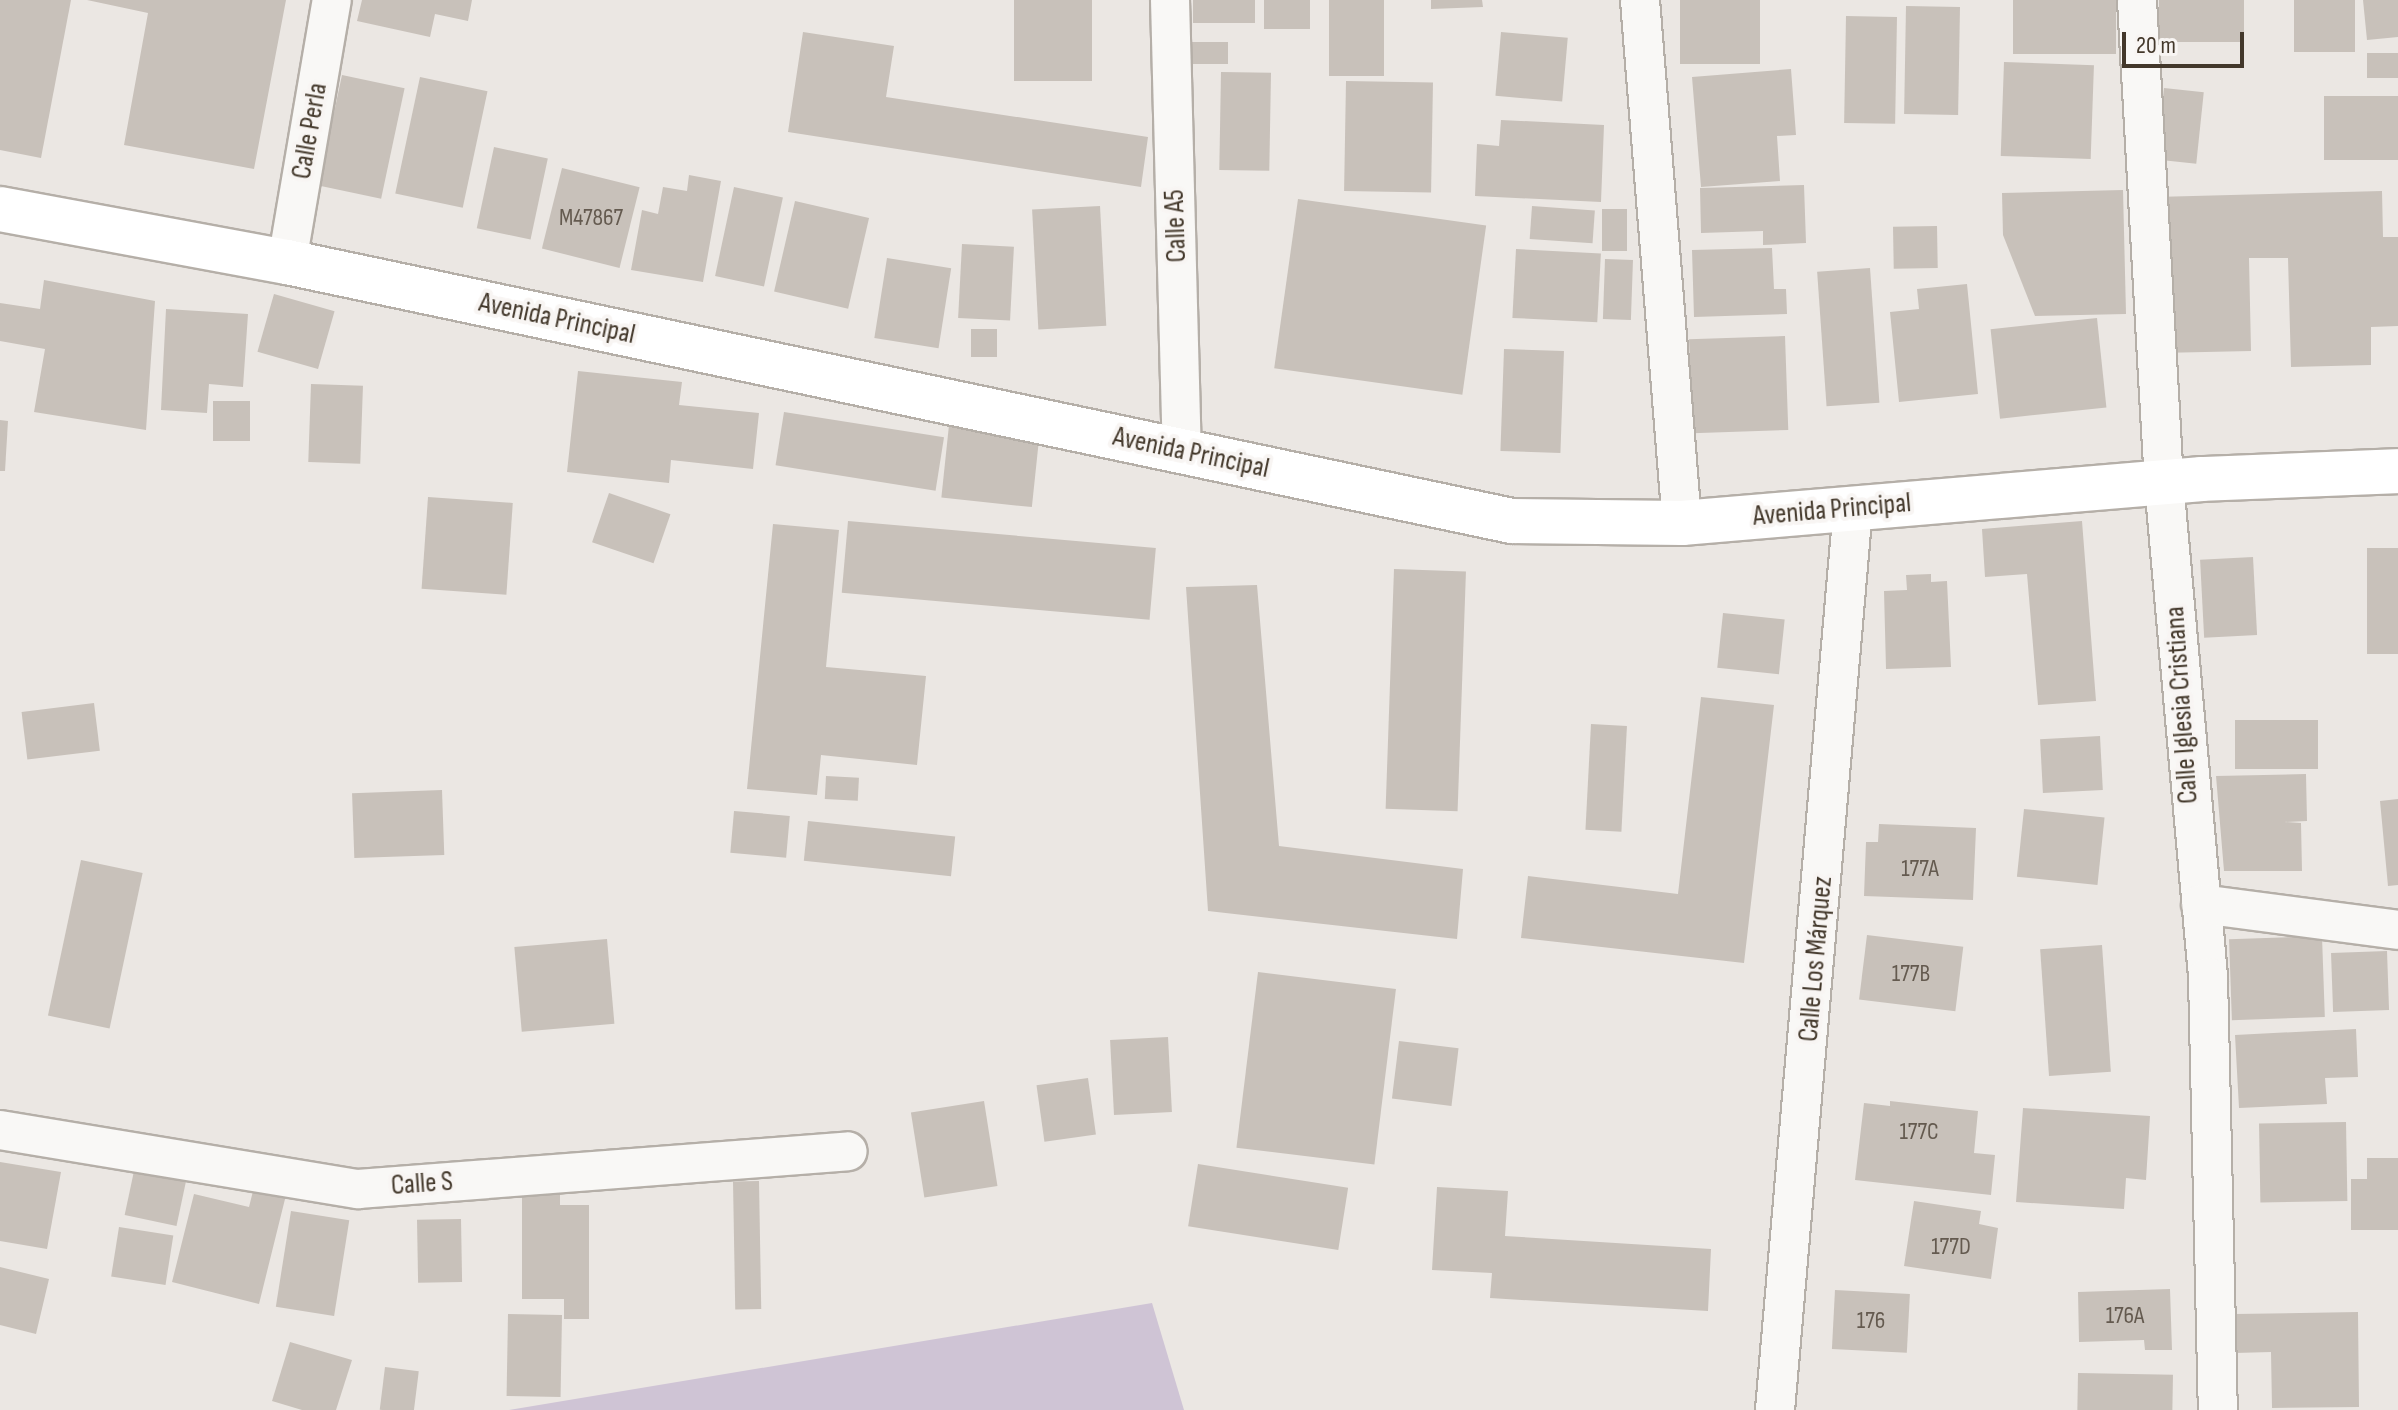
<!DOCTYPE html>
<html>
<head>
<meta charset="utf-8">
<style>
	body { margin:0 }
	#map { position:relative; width:2398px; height:1410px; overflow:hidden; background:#ebe7e3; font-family:"Sofia Sans Condensed",sans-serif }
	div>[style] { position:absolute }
	.green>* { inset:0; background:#cfc4d5 }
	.building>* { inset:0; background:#c8c1ba; transform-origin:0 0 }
	.roads { filter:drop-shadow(2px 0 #b5afa8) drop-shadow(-2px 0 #b5afa8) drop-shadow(0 2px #b5afa8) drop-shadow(0 -2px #b5afa8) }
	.street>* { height:38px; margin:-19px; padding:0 19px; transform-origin:19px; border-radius:19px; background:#f9f8f6 }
	.secondary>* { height:44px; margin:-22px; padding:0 22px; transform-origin:22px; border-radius:22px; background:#fff }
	span { translate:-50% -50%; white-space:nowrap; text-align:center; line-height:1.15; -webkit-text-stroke:8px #f8f5f3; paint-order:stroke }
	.number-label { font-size:24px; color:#645a4f }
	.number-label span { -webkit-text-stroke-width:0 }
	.street-label { font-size:28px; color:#43382b }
	.scale { position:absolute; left:2122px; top:32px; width:122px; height:36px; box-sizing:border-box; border:4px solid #43382b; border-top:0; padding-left:10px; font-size:24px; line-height:28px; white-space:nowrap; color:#43382b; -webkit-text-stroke:6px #f8f5f3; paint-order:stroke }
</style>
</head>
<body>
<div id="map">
	<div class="green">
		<div style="clip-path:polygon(1152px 1303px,1184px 1410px,509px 1410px,569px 1400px)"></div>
	</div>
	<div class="building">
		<div style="clip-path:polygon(0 0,71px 0,41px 158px,0 150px)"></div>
		<div style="clip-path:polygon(87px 0,286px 0,254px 169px,124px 145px,148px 13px)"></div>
		<div style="clip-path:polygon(362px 0,472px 0,468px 21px,435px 14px,430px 37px,357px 21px)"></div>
		<div style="left:1014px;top:0;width:78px;height:81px"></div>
		<div style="left:1193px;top:0;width:62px;height:23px"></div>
		<div style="left:1264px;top:0;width:46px;height:29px"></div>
		<div style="left:1329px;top:0;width:55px;height:76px"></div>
		<div style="clip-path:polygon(1431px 0,1482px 0,1483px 7px,1431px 9px)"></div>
		<div style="left:1680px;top:0;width:80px;height:64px"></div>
		<div style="left:2013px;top:0;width:103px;height:54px"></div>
		<div style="left:2159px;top:0;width:85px;height:42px"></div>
		<div style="left:2294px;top:0;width:61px;height:52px"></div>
		<div style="clip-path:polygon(2363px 0,2398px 0,2398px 37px,2367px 40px)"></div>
		<div style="left:1906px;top:6px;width:54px;height:108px;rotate:1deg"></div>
		<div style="left:1846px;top:16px;width:51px;height:107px;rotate:1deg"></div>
		<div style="clip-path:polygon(803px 32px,894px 46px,886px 97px,1148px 137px,1141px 187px,788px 132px)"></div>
		<div style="left:1501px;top:32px;width:67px;height:64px;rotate:5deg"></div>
		<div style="left:1228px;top:42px;width:22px;height:37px;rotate:90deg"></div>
		<div style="left:2398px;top:53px;width:25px;height:31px;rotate:90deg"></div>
		<div style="left:2004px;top:62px;width:90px;height:94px;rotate:2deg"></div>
		<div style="clip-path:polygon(1791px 69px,1796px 135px,1777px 136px,1780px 181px,1701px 187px,1692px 77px)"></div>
		<div style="left:1221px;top:72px;width:50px;height:98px;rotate:1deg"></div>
		<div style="left:342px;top:75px;width:64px;height:113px;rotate:12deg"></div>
		<div style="left:420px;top:77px;width:69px;height:119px;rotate:12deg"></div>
		<div style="left:1346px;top:81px;width:87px;height:110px;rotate:1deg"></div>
		<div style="left:2164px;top:88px;width:40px;height:72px;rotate:6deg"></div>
		<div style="left:2324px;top:96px;width:74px;height:64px"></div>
		<div style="clip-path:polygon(1501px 120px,1604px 125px,1601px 202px,1475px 196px,1477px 144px,1499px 146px)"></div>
		<div style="left:494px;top:147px;width:55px;height:83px;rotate:12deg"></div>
		<div style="left:562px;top:168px;width:80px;height:83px;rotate:14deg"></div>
		<div style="clip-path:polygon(689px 175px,721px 181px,703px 282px,631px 270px,642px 210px,658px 214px,663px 187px,687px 191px)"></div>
		<div style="clip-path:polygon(1804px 185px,1806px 243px,1763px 245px,1763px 231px,1701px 233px,1700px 188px)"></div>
		<div style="left:734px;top:187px;width:50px;height:91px;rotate:12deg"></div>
		<div style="clip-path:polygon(2123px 190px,2126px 314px,2035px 316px,2003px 235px,2002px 193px)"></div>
		<div style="clip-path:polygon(2382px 191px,2383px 237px,2398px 237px,2398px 326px,2371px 327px,2371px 365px,2291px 367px,2288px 258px,2249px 258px,2251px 351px,2159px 353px,2155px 197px)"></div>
		<div style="left:1298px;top:199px;width:190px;height:171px;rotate:8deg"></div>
		<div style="left:795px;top:201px;width:76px;height:93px;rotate:13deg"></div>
		<div style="left:1100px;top:206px;width:120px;height:68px;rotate:87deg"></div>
		<div style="left:1532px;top:206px;width:63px;height:33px;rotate:4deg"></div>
		<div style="left:1602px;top:209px;width:25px;height:42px"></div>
		<div style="left:1937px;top:226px;width:42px;height:44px;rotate:89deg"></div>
		<div style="left:962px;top:244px;width:52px;height:74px;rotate:3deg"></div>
		<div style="clip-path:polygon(1772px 248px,1774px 289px,1786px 289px,1787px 314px,1694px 317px,1692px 250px)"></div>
		<div style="left:1516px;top:249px;width:85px;height:69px;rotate:3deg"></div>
		<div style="left:887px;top:258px;width:65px;height:81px;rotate:9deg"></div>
		<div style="left:1605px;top:259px;width:28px;height:60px;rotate:2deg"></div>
		<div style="left:1870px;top:268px;width:135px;height:53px;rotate:86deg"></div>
		<div style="clip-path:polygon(44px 280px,155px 301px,146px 430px,34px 412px,45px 349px,0 341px,0 303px,40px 309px)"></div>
		<div style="clip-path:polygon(1967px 284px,1978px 394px,1899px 402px,1890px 312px,1919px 309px,1917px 289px)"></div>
		<div style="left:274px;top:294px;width:63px;height:60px;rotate:16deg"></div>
		<div style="clip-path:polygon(166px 309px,248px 314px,243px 387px,209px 384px,207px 413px,161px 410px)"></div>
		<div style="left:2097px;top:318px;width:90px;height:107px;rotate:84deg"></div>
		<div style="left:971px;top:329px;width:26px;height:28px"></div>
		<div style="left:1785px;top:336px;width:94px;height:96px;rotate:88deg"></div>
		<div style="left:1504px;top:349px;width:60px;height:102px;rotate:2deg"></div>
		<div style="clip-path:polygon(578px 371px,682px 382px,679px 405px,759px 413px,753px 469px,671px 460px,669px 483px,567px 472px)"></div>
		<div style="left:311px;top:384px;width:52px;height:78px;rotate:2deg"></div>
		<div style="left:213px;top:401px;width:37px;height:40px"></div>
		<div style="left:784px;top:412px;width:162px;height:54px;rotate:9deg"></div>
		<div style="clip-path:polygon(0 420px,8px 421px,5px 471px,0 471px)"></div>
		<div style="left:949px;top:425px;width:91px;height:73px;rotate:6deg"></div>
		<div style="left:609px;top:493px;width:65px;height:52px;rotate:19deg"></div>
		<div style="left:428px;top:497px;width:85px;height:92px;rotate:4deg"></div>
		<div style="left:848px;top:521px;width:309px;height:72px;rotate:5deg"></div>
		<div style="clip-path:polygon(2082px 521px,2096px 701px,2038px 705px,2027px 574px,1985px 577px,1982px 529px)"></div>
		<div style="clip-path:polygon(773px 524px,839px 530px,826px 667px,926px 676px,917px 765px,821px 755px,817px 795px,747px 789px)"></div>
		<div style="left:2398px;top:548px;width:106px;height:31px;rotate:90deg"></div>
		<div style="left:2253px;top:557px;width:78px;height:53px;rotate:87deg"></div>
		<div style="left:1394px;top:569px;width:72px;height:240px;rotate:2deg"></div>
		<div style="clip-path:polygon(1931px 574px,1931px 582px,1947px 581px,1951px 667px,1886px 669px,1884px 591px,1907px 590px,1906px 575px)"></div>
		<div style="clip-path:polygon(1257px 585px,1279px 846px,1463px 869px,1457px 939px,1208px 911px,1186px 587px)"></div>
		<div style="left:1723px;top:613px;width:62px;height:55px;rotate:6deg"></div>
		<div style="clip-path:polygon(1701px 697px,1774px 705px,1744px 963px,1521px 938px,1528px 876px,1678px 894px)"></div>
		<div style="left:94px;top:703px;width:48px;height:73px;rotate:83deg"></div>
		<div style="left:2235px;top:720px;width:83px;height:49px"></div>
		<div style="left:1591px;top:724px;width:36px;height:106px;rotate:3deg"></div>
		<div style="left:2100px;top:736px;width:54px;height:60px;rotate:87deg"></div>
		<div style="clip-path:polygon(2306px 774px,2307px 821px,2284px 822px,2301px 823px,2302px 871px,2224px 871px,2216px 776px)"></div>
		<div style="left:826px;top:776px;width:33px;height:23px;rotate:3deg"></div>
		<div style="left:442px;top:790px;width:65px;height:90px;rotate:88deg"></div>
		<div style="clip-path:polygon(2398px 799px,2398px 885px,2388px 886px,2380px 801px)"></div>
		<div style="left:2024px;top:809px;width:81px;height:68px;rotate:6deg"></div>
		<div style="left:734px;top:811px;width:56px;height:42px;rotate:5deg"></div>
		<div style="left:808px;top:821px;width:148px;height:40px;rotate:6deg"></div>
		<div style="clip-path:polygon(1879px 824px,1976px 828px,1973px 900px,1864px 896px,1866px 842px,1878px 842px)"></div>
		<div style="left:81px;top:860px;width:63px;height:159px;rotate:12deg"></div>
		<div style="left:1867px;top:935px;width:97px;height:65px;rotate:7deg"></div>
		<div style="left:2322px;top:936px;width:81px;height:93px;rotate:88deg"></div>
		<div style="left:607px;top:939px;width:85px;height:93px;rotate:85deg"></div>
		<div style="left:2102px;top:945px;width:127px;height:62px;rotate:86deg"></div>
		<div style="left:2387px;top:951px;width:59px;height:56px;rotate:88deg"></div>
		<div style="left:1258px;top:972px;width:139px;height:177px;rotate:7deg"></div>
		<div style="clip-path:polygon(2356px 1029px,2358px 1077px,2325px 1078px,2327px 1104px,2239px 1108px,2235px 1035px)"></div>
		<div style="left:1168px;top:1037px;width:75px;height:58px;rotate:87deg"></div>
		<div style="left:1399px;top:1041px;width:60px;height:58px;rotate:7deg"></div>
		<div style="left:1088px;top:1078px;width:57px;height:52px;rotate:82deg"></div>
		<div style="left:984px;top:1101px;width:86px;height:74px;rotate:81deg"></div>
		<div style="clip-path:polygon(1890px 1101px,1978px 1111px,1974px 1153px,1995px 1155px,1991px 1195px,1855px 1180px,1864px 1103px,1890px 1106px)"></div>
		<div style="clip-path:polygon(2023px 1108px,2150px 1116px,2146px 1180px,2126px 1178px,2124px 1209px,2016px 1202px)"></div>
		<div style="left:2346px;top:1122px;width:79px;height:87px;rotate:89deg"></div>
		<div style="clip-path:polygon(2367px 1158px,2398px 1158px,2398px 1230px,2351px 1230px,2351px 1179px,2367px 1179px)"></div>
		<div style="clip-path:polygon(0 1162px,61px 1172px,47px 1249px,0 1241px)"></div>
		<div style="left:1198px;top:1164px;width:152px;height:63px;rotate:9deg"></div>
		<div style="left:134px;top:1171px;width:53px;height:45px;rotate:12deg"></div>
		<div style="left:759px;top:1181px;width:128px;height:26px;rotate:89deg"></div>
		<div style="clip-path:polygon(254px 1187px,286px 1195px,259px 1304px,172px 1282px,194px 1194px,249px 1207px)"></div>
		<div style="clip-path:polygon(1437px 1187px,1508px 1191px,1505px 1236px,1711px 1249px,1708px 1311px,1490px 1298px,1492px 1273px,1432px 1270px)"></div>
		<div style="clip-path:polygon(522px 1191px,560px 1191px,560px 1205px,589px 1205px,589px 1319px,564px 1319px,564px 1299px,522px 1299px)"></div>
		<div style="clip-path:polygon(1914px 1201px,1981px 1211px,1979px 1224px,1998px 1228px,1991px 1279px,1904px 1266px)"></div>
		<div style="left:291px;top:1211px;width:59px;height:97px;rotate:9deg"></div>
		<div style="left:461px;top:1219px;width:63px;height:44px;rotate:89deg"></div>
		<div style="left:119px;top:1227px;width:55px;height:50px;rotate:9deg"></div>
		<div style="clip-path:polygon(0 1267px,49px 1279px,36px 1334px,0 1325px)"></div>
		<div style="clip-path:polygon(2170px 1289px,2172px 1350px,2145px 1350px,2144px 1340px,2079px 1342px,2078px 1292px)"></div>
		<div style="left:1835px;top:1290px;width:75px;height:59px;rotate:3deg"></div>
		<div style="clip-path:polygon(2358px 1312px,2359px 1407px,2272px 1408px,2271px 1352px,2235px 1353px,2235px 1314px)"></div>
		<div style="left:508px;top:1314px;width:54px;height:82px;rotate:1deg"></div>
		<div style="clip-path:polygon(290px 1342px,352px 1360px,336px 1410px,302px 1410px,272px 1401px)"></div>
		<div style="left:385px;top:1367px;width:34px;height:43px;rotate:7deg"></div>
		<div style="left:2078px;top:1373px;width:95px;height:37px;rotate:1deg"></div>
	</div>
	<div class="roads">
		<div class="street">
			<div style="left:1170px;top:0;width:451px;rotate:88.5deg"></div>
			<div style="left:1640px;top:0;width:525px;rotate:85.41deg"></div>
			<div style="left:2137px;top:0;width:484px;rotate:86.8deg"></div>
			<div style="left:2164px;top:483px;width:496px;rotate:84.9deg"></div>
			<div style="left:2208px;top:977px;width:433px;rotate:88.7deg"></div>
			<div style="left:287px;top:262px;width:266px;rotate:-80.3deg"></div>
			<div style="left:2201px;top:904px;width:199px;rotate:7.5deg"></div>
			<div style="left:0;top:1130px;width:363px;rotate:9.4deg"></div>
			<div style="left:358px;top:1189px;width:491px;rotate:-4.4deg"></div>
			<div style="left:1775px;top:1410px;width:905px;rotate:-85.06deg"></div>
		</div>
		<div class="secondary">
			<div style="left:0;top:209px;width:292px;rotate:10.5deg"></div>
			<div style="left:287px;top:262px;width:1252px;rotate:11.94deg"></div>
			<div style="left:1512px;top:521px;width:170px;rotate:0.7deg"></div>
			<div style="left:1682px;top:523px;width:522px;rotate:-4.84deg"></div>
			<div style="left:2202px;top:479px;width:196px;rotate:-2.3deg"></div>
		</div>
	</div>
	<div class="number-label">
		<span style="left:591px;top:218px">M47867</span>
		<span style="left:1920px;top:869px">177A</span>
		<span style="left:1911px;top:974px">177B</span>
		<span style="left:1919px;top:1132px">177C</span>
		<span style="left:1951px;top:1247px">177D</span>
		<span style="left:2125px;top:1316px">176A</span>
		<span style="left:1871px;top:1321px">176</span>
	</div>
	<div class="street-label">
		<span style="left:310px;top:131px;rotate:-80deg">Calle Perla</span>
		<span style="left:1176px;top:226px;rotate:-92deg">Calle A5</span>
		<span style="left:557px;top:319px;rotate:12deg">Avenida Principal</span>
		<span style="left:1191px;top:453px;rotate:12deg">Avenida Principal</span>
		<span style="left:1832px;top:510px;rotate:-5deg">Avenida Principal</span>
		<span style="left:2182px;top:705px;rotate:-94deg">Calle Iglesia Cristiana</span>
		<span style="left:1816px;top:959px;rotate:-85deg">Calle Los Márquez</span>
		<span style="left:422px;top:1184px;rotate:-4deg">Calle S</span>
	</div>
	<div class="scale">20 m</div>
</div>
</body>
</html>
